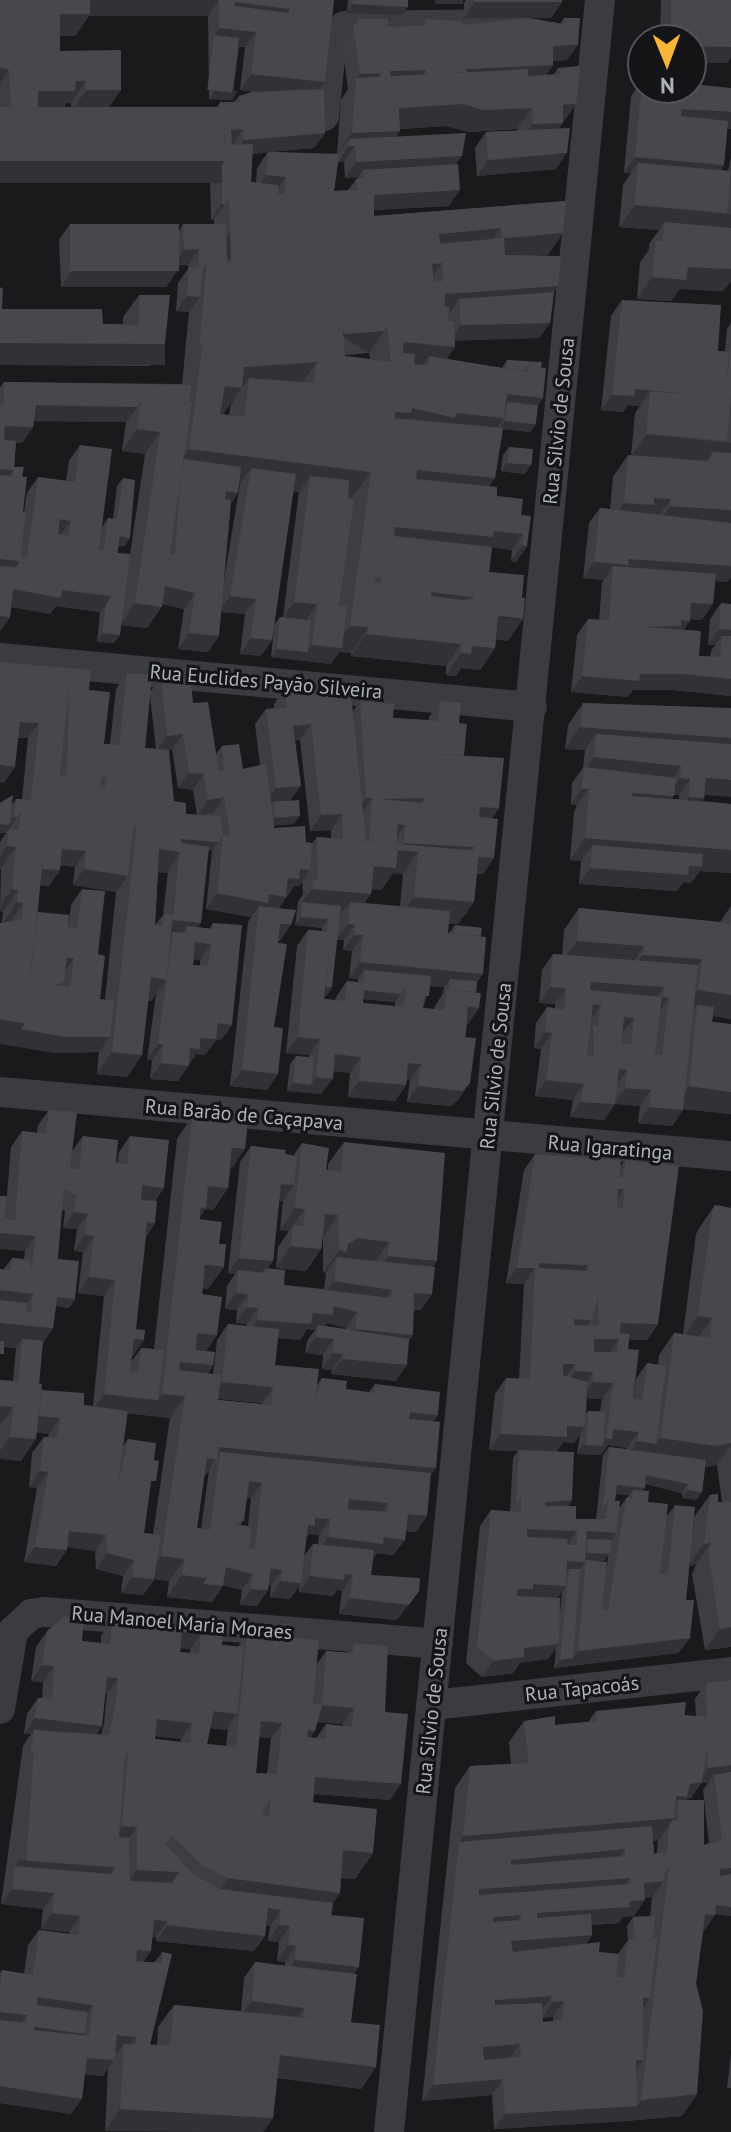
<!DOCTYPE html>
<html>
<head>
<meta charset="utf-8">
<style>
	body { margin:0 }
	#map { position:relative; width:731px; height:2132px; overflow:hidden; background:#1a1a1d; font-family:"PT Sans",sans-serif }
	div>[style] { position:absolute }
	.street>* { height:30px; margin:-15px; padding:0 15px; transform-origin:15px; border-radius:15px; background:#3b3c42 }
	.wall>* { inset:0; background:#3d3e42 }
	.shaded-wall>* { inset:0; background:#323236; transform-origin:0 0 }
	.building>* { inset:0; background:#47484d; transform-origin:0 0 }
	span { translate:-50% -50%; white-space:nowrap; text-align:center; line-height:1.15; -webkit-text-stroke:6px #151518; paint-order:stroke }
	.street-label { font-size:20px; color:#adb2bd }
	.north { position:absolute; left:627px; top:24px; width:80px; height:80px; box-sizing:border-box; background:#151518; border:2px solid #52545a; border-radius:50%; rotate:179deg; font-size:22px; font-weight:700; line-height:32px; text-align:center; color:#adb2bd }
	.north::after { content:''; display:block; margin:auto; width:28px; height:36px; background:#f8b638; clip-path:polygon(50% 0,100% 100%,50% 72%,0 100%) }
</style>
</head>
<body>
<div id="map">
	<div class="street">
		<div style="left:324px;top:116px;width:57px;rotate:-84deg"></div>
		<div style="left:330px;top:59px;width:36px;rotate:-66deg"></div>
		<div style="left:345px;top:26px;width:166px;rotate:-0.7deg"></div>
		<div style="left:0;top:658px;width:534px;rotate:5.26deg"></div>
		<div style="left:0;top:1092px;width:734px;rotate:5deg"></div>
		<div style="left:433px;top:1705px;width:300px;rotate:-6.3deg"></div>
		<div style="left:0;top:1709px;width:79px;rotate:-80.5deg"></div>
		<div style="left:13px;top:1631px;width:25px;rotate:-43deg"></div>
		<div style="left:31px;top:1614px;width:13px;rotate:-9deg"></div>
		<div style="left:44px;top:1612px;width:395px;rotate:4.6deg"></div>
		<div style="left:389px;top:2132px;width:2142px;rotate:-84.35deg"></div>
	</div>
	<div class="wall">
		<div style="clip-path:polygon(evenodd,0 0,334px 0,325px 82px,320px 89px,325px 133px,314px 148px,270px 152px,337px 154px,341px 100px,348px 89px,342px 42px,353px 26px,388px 27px,421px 25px,425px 19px,462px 25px,524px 18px,464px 18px,464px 3px,466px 0,562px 0,562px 2px,551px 18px,530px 18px,560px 24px,564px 18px,567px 60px,553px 61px,553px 65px,546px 75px,553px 75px,558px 68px,563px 123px,559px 128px,556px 169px,477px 176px,475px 148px,486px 132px,517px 131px,517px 129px,468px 132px,447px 126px,400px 129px,400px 131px,396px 137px,456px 164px,449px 206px,374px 210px,374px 216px,566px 201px,548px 255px,539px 255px,558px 286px,554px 292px,550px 323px,539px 338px,455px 340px,447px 359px,502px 368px,507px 360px,541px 368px,543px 398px,538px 405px,530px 432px,503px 429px,495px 478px,489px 486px,497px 496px,521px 515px,527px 546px,516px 562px,511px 561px,512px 550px,492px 547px,489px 572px,508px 641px,496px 639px,495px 648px,480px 670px,461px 668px,456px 676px,446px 675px,446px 666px,351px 656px,351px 653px,339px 652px,331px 664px,271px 657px,274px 626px,272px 640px,261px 656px,240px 654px,245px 614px,221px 612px,208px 652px,178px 649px,184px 609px,162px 604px,147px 628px,121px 625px,114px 643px,97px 642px,100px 612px,56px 606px,50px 614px,11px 607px,10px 617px,0 631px,0 387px,4px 382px,182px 384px,189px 312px,176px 311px,178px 283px,188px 269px,188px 265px,177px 265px,177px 271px,166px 287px,61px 287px,59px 240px,70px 224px,179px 231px,183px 224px,214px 224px,214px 219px,211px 220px,210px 181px,210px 182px,0 183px,0 0,208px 15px,209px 99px,232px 100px,239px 47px,245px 47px,240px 90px,254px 92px,239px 96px,234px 102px,220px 102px,217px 107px,109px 107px,60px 51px,60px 36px,75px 36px,89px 16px,208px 15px,0 0,67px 103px,71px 103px,71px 107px,64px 107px,67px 103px,0 0,268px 152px,257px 168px,256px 183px,251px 182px,252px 154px,268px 152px,0 0,338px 162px,344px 162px,345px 178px,358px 177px,348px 190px,334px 191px,338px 162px,0 0,369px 353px,370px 359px,345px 356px,345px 355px,369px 353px,0 0,239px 392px,231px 404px,229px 415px,223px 414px,239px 392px,0 0,34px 421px,126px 422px,122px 451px,145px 454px,130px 554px,117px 553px,118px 546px,125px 546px,130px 538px,123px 478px,117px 486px,113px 519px,108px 518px,102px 527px,80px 445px,69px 461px,66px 481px,38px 477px,27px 493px,24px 512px,23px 512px,22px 477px,14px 467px,16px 443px,22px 443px,33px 427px,34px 421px,0 0,239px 484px,240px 484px,223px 586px,231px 503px,239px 484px,0 0,293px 491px,299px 492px,283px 617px,280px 617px,274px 625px,293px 491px)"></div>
		<div style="clip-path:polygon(348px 0,408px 0,402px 15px,347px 13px)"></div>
		<div style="clip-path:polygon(661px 0,731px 0,727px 63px,691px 62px,691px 40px,660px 40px)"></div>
		<div style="clip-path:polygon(642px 80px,727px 128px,724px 165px,720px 170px,728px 171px,731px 157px,731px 281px,723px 291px,680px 289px,671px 301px,637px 299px,640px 262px,649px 250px,649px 244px,659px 230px,619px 227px,623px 185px,631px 173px,624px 173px,631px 96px)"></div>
		<div style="clip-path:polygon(0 287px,2px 309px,103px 324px,123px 324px,123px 317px,139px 295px,150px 366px,0 365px)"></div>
		<div style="clip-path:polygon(622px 300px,718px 351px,725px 351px,727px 329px,731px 323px,731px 577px,727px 582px,715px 581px,702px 620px,690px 619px,684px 630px,699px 656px,710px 657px,711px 651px,715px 645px,708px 645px,710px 619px,721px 603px,731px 696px,673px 690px,633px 690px,628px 697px,571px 692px,577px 635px,588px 619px,599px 620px,602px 582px,604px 580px,583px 578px,589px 523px,600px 508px,610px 509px,613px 477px,628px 455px,631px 456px,635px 413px,640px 406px,628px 405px,623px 412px,601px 410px,611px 316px)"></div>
		<div style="clip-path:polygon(509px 447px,525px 474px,501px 471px,503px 455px)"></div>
		<div style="clip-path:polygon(evenodd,0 662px,89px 690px,104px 744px,110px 744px,116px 689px,127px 673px,151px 691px,161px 676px,193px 703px,216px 754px,222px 746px,243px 769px,260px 765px,255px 724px,266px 709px,274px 708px,274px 704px,285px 688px,353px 711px,360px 701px,393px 718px,429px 720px,429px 717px,440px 701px,459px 723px,464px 756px,499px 808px,492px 818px,494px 858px,483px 874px,477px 874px,474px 902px,458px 924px,448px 923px,448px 933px,449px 933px,455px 925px,481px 936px,483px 974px,477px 981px,476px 993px,479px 1008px,468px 1024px,467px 1024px,459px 1099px,451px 1106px,407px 1102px,410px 1080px,407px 1080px,406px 1085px,395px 1101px,348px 1097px,350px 1073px,333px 1071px,321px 1094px,287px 1091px,290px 1064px,296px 1056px,309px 1057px,309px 1055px,286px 1053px,297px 946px,308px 930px,322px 931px,322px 928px,295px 925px,298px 902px,303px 894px,302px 881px,299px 886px,294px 886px,279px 908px,280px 941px,278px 941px,274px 1027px,278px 1074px,267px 1090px,230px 1086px,248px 922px,251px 917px,206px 909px,212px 851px,208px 850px,198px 927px,209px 929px,213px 923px,232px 1025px,221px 1040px,216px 1040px,205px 1055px,196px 1054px,178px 1081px,150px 1079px,152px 1060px,147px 1060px,156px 994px,151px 1001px,148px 1001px,142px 1055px,127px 1077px,97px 1074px,99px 1052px,54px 1053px,10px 1045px,2px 923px,3px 912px,0 911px,1px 869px,0 869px,0 842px,6px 833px,0 833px,0 803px,11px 806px,16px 799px,22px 799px,28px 738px,18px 738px,4px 783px,0 662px,150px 696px,156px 749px,145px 748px,150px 696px,0 662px,295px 740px,300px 740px,310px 831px,331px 830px,331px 838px,317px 837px,312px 843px,306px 842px,274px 828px,274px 825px,294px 824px,290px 800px,301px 786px,295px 740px,0 662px,172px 749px,178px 788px,193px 790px,197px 815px,186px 814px,174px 801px,168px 750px,172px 749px,0 662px,60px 865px,75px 867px,73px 885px,116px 892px,105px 1000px,100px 999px,98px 954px,82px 889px,71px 905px,68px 927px,38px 912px,40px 885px,49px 886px,60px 870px,60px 865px,0 662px,168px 871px,163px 915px,155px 925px,158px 872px,166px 873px,168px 871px,0 662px,393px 873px,403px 874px,400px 906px,365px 903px,372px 889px,381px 890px,393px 873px,0 662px,337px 940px,344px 940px,343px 950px,352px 951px,349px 978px,358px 979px,358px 982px,347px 981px,336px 997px,335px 1000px,324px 999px,325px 996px,327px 996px,337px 940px,0 662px,194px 959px,200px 960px,200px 966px,193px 965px,194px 959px,0 662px,430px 986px,444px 987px,443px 993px,435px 1006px,434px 1009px,423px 1008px,430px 986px,0 662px,363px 999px,395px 1002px,395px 1006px,363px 1003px,363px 999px)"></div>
		<div style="clip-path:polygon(evenodd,583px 703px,731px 709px,704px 798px,702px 801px,731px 804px,731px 873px,700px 871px,691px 883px,683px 882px,677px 891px,579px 884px,581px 861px,570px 860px,574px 812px,577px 805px,571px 804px,572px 783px,583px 768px,585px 750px,565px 749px,568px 725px,583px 703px,674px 795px,679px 795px,679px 799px,672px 799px,674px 795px)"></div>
		<div style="clip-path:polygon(731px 906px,731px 1019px,713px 1016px,712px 1022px,731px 1024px,731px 1114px,683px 1109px,672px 1126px,638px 1123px,640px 1106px,615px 1104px,604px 1120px,570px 1117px,573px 1100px,535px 1096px,541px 1049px,534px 1048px,536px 1023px,547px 1007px,555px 1008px,555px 1004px,539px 1003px,542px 970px,553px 954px,562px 955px,564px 930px,579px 908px,720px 922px)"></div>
		<div style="clip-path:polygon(evenodd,49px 1110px,72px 1151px,83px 1136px,117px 1163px,119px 1152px,130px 1136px,164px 1188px,155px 1201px,155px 1223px,146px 1237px,133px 1356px,132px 1355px,131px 1362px,141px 1348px,154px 1349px,177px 1139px,192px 1117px,230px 1171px,228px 1188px,213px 1210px,205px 1209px,200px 1217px,208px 1289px,203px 1288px,202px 1294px,217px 1335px,206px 1351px,213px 1365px,208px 1374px,213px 1374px,217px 1340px,228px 1324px,246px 1326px,247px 1324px,236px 1323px,237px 1310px,225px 1309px,227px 1286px,235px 1274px,228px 1273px,240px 1162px,251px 1146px,293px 1156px,302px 1143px,328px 1170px,328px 1164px,344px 1142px,433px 1267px,421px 1310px,414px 1310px,409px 1341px,396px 1381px,331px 1374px,332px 1370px,322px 1369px,323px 1355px,305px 1353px,307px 1341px,315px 1330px,307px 1329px,300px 1340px,278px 1338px,275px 1365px,317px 1385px,322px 1378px,346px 1389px,369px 1392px,375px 1384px,438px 1415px,433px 1421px,431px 1473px,416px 1532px,406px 1531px,405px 1540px,393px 1555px,377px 1553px,373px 1559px,371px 1575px,397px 1620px,339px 1614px,342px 1591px,337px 1590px,333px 1596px,299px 1592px,299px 1586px,290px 1599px,270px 1597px,271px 1585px,268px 1585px,268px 1590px,257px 1606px,240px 1605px,242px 1590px,223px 1585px,212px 1602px,167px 1597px,169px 1581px,155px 1579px,143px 1595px,121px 1593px,123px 1576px,96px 1569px,95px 1551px,67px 1547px,56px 1566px,24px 1562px,37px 1488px,29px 1487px,32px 1453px,44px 1437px,48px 1437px,49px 1434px,37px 1432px,21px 1461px,0 1459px,0 1380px,13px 1381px,16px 1348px,4px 1347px,4px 1269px,12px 1258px,24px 1259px,25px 1251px,5px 1219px,11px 1147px,22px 1131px,37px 1133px,38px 1125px,49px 1110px,279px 1201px,283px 1201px,280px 1230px,289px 1231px,278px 1247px,276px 1268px,306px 1271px,321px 1249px,323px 1237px,323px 1272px,326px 1273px,324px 1289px,284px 1285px,267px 1268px,273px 1261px,279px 1201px,49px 1110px,62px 1210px,65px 1211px,63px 1228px,77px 1229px,74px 1251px,83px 1252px,78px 1293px,104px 1296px,93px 1406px,84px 1405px,42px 1390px,38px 1383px,43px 1341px,53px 1328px,56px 1306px,69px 1308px,75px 1299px,58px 1259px,62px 1210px,49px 1110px,327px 1323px,346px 1328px,345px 1329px,325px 1326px,327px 1323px,49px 1110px,219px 1399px,262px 1403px,262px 1404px,218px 1400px,219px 1399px,49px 1110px,127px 1413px,170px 1418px,153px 1534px,144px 1533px,154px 1460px,128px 1439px,123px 1446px,127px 1413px,49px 1110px,209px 1470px,201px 1529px,197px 1528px,204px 1477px,209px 1470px,49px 1110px,247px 1498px,251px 1498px,248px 1526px,241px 1525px,247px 1498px,49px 1110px,309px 1534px,319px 1535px,318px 1544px,313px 1544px,304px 1556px,306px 1538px,309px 1534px)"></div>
		<div style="clip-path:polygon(evenodd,535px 1154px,620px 1166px,625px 1160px,658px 1324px,647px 1340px,629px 1339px,628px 1349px,633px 1399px,636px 1379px,647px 1363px,658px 1365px,659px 1355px,674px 1333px,683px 1334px,696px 1234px,700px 1227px,715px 1205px,731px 1208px,731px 1647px,705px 1650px,692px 1574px,696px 1565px,689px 1566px,686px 1600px,690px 1638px,678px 1653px,554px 1668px,556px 1647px,548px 1659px,520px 1663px,513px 1673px,482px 1677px,466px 1663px,480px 1526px,491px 1510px,510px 1512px,513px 1458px,518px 1451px,489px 1450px,495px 1394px,506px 1378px,519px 1379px,524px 1284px,506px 1283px,524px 1170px,535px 1154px,587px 1398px,602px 1399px,600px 1411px,588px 1411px,586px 1414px,587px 1398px,535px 1154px,580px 1434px,577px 1454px,601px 1455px,608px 1445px,627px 1448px,627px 1449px,609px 1447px,603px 1455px,596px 1519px,576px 1519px,568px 1506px,572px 1500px,557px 1451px,563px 1442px,574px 1443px,580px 1434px,535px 1154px,717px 1465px,722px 1502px,718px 1502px,710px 1495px,694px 1517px,692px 1538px,675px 1505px,667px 1516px,648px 1502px,643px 1491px,645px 1484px,682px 1493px,682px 1498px,696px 1500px,702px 1492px,705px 1467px,717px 1465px,535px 1154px,616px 1494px,629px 1495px,619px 1508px,615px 1500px,616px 1494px,535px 1154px,608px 1555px,607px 1567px,595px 1561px,604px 1561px,608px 1555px,535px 1154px,562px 1591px,560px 1613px,557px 1598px,562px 1591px)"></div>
		<div style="clip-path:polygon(evenodd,112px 1620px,223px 1630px,222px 1645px,238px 1647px,247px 1633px,317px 1664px,326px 1651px,347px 1653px,354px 1643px,385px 1712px,390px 1800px,314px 1794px,313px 1802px,373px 1853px,355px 1879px,341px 1878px,340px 1893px,333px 1903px,331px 1915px,359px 1967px,354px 1973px,351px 2022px,376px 2067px,361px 2089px,277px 2078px,273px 2118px,263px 2132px,105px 2131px,108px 2068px,103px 2076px,85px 2074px,71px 2114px,0 2103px,0 1973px,2px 1970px,24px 1974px,28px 1945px,39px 1930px,69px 1934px,69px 1932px,41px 1929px,43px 1909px,1px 1904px,23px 1746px,31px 1734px,24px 1734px,27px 1714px,38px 1698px,42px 1699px,43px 1682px,31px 1681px,36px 1647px,47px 1631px,82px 1641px,101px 1643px,101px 1636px,112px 1620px,181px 1648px,190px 1649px,190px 1653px,180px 1652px,181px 1648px,112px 1620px,105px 1694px,107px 1694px,104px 1723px,101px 1735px,97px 1734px,102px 1726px,105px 1694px,112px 1620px,317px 1722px,343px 1724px,343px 1726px,326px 1724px,316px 1738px,310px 1737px,317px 1722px,112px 1620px,228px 1727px,226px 1746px,207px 1744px,210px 1728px,226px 1730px,228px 1727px,112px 1620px,155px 1736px,181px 1739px,180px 1742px,155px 1739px,155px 1736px,112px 1620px,259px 1737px,271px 1738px,267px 1774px,256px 1773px,259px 1737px,112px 1620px,266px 1925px,270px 1926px,268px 1941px,279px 1942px,277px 1961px,285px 1962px,285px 1966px,255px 1962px,244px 1978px,241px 2011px,174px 2005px,158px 2027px,157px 2045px,150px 2045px,162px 1952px,154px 1963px,144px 1962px,153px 1937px,156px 1937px,156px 1941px,254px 1951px,265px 1936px,266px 1925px)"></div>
		<div style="clip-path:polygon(evenodd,731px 1680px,731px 1916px,715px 1914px,703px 1932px,696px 1983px,697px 2094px,682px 2116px,626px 2121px,494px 2129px,492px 2095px,422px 2101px,455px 1788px,470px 1766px,511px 1764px,509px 1742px,524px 1721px,555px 1725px,588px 1722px,596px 1711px,696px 1716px,695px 1699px,706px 1683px,731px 1680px,701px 1783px,708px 1783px,703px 1790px,709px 1843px,704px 1845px,685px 1800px,691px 1798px,701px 1783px,731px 1680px,658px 1840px,657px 1853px,654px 1854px,653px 1841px,658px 1840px,731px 1680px,652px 1897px,650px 1916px,633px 1917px,627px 1926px,628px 1940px,618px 1954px,599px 1952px,586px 1944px,592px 1935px,592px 1925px,619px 1923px,623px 1917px,634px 1916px,645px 1898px,652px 1897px,731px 1680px,553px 2017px,553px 2021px,543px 2022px,543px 2018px,553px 2017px)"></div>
		<div style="clip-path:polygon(731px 2053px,731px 2088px,727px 2088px)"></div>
	</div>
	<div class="shaded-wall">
		<div style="clip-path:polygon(86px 0,219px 0,208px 16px,89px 16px,75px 36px,44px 36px,60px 14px)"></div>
		<div style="left:435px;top:0;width:28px;height:4px"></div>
		<div style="clip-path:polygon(235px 2px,290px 9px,279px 24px,224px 17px)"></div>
		<div style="clip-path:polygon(475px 2px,562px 2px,551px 18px,464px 18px)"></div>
		<div style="clip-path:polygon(352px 4px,408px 7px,402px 15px,347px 13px)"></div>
		<div style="clip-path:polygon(219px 28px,256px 32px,245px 47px,214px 44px,214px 35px,208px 44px)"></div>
		<div style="clip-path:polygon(671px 37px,692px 37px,690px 40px,668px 40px)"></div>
		<div style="clip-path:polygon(578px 45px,567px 60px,542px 61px,553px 46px)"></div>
		<div style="clip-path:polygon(691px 46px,731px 47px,731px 57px,727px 63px,691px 62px)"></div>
		<div style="clip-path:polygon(553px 65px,542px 81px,415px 96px,466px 69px)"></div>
		<div style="clip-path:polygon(0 67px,9px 70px,0 83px)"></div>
		<div style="clip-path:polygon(426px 70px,415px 85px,379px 98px,390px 71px)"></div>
		<div style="clip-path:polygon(381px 73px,370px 89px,356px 79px,360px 74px)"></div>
		<div style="clip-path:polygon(251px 74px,325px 82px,314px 98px,240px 90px)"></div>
		<div style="clip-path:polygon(76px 81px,86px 81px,71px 103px,67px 103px,60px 113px,23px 113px,38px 91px)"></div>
		<div style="clip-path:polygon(86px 90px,121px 90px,106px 112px,71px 112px)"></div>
		<div style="clip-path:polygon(215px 90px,238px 91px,232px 100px,209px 99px)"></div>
		<div style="clip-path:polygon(463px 104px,532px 108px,517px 129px,468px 132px,447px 126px,383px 130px,399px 108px)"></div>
		<div style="clip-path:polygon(576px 104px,548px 144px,518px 145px,533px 124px,563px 105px)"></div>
		<div style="clip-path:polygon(682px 109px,731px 112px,731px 129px,671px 125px)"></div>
		<div style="clip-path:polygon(243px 129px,232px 145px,220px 146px,231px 130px)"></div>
		<div style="clip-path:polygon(400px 131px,385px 153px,355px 146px,344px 162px,338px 162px,349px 146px,349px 139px,336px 155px,352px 133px)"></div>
		<div style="clip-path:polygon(325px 133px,314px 148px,233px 155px,244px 140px)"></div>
		<div style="clip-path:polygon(567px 153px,556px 169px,477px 176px,488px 160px)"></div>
		<div style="clip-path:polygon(462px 156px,451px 171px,363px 170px,358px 177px,345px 178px,356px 162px)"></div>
		<div style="clip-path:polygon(635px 157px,724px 165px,713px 181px,638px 163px,631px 173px,624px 173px)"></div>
		<div style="left:0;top:161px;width:225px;height:22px"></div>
		<div style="clip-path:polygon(266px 175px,286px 177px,275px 193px,255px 191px)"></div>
		<div style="clip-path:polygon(460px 190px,449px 206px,272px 215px,283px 200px)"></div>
		<div style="clip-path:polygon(222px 204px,225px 204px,214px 219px,211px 220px)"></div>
		<div style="clip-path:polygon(635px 205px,731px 214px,731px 237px,664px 222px,659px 230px,619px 227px)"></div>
		<div style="clip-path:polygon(501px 228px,485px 250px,423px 256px,439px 234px)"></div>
		<div style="clip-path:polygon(563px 233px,548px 255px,489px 260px,504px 238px)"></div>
		<div style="clip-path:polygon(199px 249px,188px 265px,173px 266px,184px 250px)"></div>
		<div style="clip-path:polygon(442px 263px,427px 285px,432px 264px)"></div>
		<div style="clip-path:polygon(688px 267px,731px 269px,731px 281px,723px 291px,680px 289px,671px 301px,637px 299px,652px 277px)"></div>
		<div style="clip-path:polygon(72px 271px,177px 271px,166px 287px,61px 287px)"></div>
		<div style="clip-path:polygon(558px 286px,542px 307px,459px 299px,448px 315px,435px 316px,445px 294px)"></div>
		<div style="clip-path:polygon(187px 296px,200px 297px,189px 312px,176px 311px)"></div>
		<div style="clip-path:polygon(550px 323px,539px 338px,450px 341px,461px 325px)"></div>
		<div style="left:384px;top:331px;width:27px;height:183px;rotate:124deg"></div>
		<div style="clip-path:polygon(388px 331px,455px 347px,437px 373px,429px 356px,418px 371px,394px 369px)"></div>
		<div style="left:0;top:343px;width:165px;height:22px"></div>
		<div style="clip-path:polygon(317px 362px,298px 388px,249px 378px,223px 414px,206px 412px,225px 386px,244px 367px)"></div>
		<div style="clip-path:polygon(635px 389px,679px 392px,668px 408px,650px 391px,640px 406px,628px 405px,623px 412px,601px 410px,612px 395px)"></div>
		<div style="clip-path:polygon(507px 394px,543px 398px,532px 414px,496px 410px)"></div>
		<div style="clip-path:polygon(36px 405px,137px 407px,126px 422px,25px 421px)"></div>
		<div style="clip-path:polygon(412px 408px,456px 413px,504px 418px,493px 434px,388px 418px,389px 411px)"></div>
		<div style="clip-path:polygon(505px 421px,536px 424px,530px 432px,499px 429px)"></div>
		<div style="clip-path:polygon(5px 426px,33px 427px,22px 443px,0 442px)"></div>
		<div style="clip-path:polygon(137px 429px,160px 432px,145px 454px,122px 451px)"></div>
		<div style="clip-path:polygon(647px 434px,731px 443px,731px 466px,713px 452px,705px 464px,631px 456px)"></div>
		<div style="clip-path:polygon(189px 449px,371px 472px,352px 498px,308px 493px,310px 476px,299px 492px,248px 485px,251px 468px,240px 484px,181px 476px,182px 459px)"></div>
		<div style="clip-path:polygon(507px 463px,531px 465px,525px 474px,501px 471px)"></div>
		<div style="clip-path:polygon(0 469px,14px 470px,2px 486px,0 486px)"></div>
		<div style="clip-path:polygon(417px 470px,495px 478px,483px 494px,406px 486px)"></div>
		<div style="clip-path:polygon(226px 491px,238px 493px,227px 509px,215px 507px)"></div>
		<div style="clip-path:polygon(654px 498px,671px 499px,655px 521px,609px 525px,624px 503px)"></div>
		<div style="clip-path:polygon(670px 506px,731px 510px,731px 533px,655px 528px)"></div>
		<div style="clip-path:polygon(60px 519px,71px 521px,60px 536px,49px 535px)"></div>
		<div style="clip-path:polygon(395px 527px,494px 531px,523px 534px,512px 550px,486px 547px,384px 543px)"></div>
		<div style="clip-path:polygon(115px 536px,130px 538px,125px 546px,109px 544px)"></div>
		<div style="clip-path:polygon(522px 546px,527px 546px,516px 562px,511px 561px)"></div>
		<div style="clip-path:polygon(0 559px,20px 561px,5px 583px,0 582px)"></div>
		<div style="clip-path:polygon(628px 559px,731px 564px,731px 577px,727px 582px,622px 575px,613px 566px,604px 580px,583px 578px,594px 562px)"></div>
		<div style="clip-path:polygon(380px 585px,471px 597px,459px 613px)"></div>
		<div style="clip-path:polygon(165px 586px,195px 593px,184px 609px,154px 602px)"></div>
		<div style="clip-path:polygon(13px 589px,62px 590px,112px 596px,101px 612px,56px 606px,50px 614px,2px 605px)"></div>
		<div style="clip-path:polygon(230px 596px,256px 599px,245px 614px,219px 612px)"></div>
		<div style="clip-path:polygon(294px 602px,317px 604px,306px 620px,283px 618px)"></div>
		<div style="clip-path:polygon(135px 603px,162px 607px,147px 628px,120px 625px)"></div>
		<div style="clip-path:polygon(691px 603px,713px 604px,702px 620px,680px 618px)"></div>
		<div style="clip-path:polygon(463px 614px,523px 619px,508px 641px,483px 638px)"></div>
		<div style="clip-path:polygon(0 616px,10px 617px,0 631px)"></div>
		<div style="clip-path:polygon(681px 620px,690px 621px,679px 636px,645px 627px)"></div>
		<div style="clip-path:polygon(350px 626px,369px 627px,351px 653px,339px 652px,331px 664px,271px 657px,277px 649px,307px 652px,312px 645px,335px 647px)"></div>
		<div style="clip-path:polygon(719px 629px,731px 630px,731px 646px,722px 636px,715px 645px,708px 645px)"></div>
		<div style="clip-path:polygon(102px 633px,120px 635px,114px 643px,97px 642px)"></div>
		<div style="clip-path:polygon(189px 633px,219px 636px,208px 652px,178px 649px)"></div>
		<div style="clip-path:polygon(366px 634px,461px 644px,446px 666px,351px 656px)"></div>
		<div style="clip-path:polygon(251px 638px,272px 640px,261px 656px,240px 654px)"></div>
		<div style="clip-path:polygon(472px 646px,495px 648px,480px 670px,461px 668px,456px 676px,446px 675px,461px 653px)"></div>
		<div style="clip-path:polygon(640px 674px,684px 674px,731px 679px,731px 696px,673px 690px,633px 690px,628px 697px,571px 692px,582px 676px)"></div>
		<div style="clip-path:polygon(20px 722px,39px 723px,28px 738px,9px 737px)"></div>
		<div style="clip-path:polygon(311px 724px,300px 740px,282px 742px,293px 726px)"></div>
		<div style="clip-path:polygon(580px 727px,731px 738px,731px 761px,596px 734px,585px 750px,565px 749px)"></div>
		<div style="clip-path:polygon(183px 734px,172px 749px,156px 752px,167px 736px)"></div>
		<div style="clip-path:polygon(594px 757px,681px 766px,670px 782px,583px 773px)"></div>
		<div style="clip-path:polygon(0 765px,15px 767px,4px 783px,0 782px)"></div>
		<div style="clip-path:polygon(189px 773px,204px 774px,193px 790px,178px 788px)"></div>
		<div style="clip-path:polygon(680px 778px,690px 779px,679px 795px,669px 794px)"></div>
		<div style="clip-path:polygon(706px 778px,731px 780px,731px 797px,695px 794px)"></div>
		<div style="clip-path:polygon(301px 786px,290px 801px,274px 801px,272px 803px,265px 804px,276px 788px)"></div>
		<div style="clip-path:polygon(582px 789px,588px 789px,577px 805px,571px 804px)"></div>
		<div style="clip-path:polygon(589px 789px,674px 796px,663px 812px)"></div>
		<div style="clip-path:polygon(224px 797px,213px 813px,197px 816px,208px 800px)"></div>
		<div style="clip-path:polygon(689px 797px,704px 798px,693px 814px,678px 813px)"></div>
		<div style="clip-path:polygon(366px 798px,372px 798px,361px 814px,355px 814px)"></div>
		<div style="clip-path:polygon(424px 798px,412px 814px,379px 799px)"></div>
		<div style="clip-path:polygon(480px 807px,499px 808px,488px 824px,469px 822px)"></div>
		<div style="clip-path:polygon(342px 814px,331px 830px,310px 831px,321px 815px)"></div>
		<div style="clip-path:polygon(300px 816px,294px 824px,269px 826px,275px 817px)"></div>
		<div style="clip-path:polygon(14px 817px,17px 817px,6px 833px,0 833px,0 824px,9px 825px)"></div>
		<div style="clip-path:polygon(398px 824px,405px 825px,394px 840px)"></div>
		<div style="clip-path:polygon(172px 838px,218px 842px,212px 851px,180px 848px)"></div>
		<div style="clip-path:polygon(585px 838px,731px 850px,731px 873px,700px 871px,691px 883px,683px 882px,677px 891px,579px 884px,590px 868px,592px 845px,581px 861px,570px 860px)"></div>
		<div style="clip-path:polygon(404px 843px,474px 847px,462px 863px,418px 852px,403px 874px,393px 873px,381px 890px,359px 887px,374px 866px,399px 850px)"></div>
		<div style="clip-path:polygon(7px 846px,16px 847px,0 869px,0 856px)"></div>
		<div style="clip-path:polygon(62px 849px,86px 851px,75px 867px,51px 864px)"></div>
		<div style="clip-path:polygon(159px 849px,181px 852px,166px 873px,144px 871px)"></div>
		<div style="clip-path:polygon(473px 856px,494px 858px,483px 874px,461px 872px)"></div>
		<div style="clip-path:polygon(39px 868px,60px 870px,49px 886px,28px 884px)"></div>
		<div style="clip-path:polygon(84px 869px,128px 876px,117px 892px,73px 885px)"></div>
		<div style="clip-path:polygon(300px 869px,310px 870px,299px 886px,294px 886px,288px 895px,277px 894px,288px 878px)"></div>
		<div style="clip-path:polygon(12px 889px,18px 890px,3px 912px,0 911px,0 906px)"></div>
		<div style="clip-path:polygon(312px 889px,371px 894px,356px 915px,350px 902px,341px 914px,302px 911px,302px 902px)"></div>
		<div style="clip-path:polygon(217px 893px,269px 894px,286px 897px,275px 912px,258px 910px,259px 906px,251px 917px,206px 909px)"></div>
		<div style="clip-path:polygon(414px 897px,474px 902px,458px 924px,398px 919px)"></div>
		<div style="clip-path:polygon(17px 902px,23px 903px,8px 925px,2px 924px)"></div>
		<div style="clip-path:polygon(301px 917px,328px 919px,322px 928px,295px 925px)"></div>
		<div style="clip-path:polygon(172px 920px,201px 923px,190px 939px,187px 933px,187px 926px,179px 938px,173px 932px,170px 937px)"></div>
		<div style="clip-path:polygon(280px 924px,291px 925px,280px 941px,268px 940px)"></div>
		<div style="clip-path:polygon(348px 924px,355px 925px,344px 940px,336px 940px)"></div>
		<div style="clip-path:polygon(354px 935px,363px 935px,352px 951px,343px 950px)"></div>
		<div style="clip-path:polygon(577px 941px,644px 946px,629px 968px,561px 963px)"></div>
		<div style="clip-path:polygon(195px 942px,211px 944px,200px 960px,184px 958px)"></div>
		<div style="clip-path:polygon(643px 955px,702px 959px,687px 981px,628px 976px)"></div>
		<div style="clip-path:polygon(67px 958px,74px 958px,63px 974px)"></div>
		<div style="clip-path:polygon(360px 962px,483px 974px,472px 990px,450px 979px,444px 987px,363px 979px,364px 970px,358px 979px,349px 978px)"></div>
		<div style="clip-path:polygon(151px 977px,166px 980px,151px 1001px,135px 999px)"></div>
		<div style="clip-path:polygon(591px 982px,664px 987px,653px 1003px,580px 998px)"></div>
		<div style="clip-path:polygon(321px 986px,332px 987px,327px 996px,315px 995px)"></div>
		<div style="clip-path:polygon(550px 987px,566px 988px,555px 1004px,539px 1003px)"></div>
		<div style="clip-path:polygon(362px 990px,401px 994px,395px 1002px,356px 998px)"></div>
		<div style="clip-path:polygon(698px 990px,731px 995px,731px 1019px,696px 1013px,697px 1005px,692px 1013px,683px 1011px)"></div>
		<div style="clip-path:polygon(663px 997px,669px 998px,658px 1014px,652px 1012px)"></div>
		<div style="clip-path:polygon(593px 1004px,601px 1005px,590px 1021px)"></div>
		<div style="clip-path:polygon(444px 1006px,471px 1007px,479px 1008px,468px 1024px,457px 1022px)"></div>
		<div style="clip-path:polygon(624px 1017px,634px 1018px,622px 1033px)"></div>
		<div style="clip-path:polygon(0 1020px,25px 1023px,110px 1037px,99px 1052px,54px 1053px,0 1044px)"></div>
		<div style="clip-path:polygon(218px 1023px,232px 1025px,221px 1040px,216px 1040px,205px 1055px,196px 1054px,188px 1065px,190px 1048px,200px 1038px)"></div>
		<div style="clip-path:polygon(545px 1032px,552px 1033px,541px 1049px,534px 1048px)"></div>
		<div style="clip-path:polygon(298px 1037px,320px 1039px,309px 1055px,286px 1053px)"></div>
		<div style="clip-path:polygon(158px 1044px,163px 1044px,152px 1060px,147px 1060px)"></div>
		<div style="clip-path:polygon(112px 1052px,142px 1055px,127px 1077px,97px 1074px)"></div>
		<div style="clip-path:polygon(335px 1054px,361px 1057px,350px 1073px,324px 1070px)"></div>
		<div style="clip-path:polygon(161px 1063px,189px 1066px,178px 1081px,150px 1079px)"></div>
		<div style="clip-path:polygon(408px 1063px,421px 1064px,410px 1080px,397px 1079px)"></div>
		<div style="clip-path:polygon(619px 1069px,627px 1070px,616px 1086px)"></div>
		<div style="clip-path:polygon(242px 1070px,278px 1074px,267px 1090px,230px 1086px)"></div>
		<div style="clip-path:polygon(316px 1077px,333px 1079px,321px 1094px,287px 1091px,293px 1083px,311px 1085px)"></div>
		<div style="clip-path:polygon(546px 1080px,584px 1084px,573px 1100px,535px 1096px)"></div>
		<div style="clip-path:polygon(359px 1081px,406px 1085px,395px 1101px,348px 1097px)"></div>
		<div style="clip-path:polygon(470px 1083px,459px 1099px,451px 1106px,407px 1102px,418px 1086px)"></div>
		<div style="clip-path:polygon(689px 1086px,731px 1092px,731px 1114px,674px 1108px)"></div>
		<div style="clip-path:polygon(625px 1088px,651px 1090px,640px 1106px,614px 1104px)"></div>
		<div style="clip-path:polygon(581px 1102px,615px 1104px,604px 1120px,570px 1117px)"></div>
		<div style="clip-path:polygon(649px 1107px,683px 1110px,672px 1126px,638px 1123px)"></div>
		<div style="clip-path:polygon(232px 1148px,245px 1149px,230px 1171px)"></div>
		<div style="clip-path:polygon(281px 1184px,294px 1185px,283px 1201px,270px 1199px)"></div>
		<div style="clip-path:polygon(142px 1185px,164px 1188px,153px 1203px,131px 1201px)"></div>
		<div style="clip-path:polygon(208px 1186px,228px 1188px,213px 1210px,205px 1209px,191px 1229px)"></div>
		<div style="clip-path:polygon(618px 1189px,624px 1189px,613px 1205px)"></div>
		<div style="clip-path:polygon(295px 1208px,305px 1209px,289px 1231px,280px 1230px)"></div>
		<div style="clip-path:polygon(74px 1212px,88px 1214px,77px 1229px,63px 1228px)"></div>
		<div style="clip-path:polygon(325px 1214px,338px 1215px,323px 1237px)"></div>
		<div style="clip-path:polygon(147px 1222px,155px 1223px,144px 1239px)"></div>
		<div style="clip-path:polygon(0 1226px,36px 1236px,25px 1251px,0 1249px)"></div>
		<div style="clip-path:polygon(85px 1235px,94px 1236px,83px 1252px,74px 1251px)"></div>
		<div style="clip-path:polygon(358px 1238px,389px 1242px,374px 1263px,337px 1257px,326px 1273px,323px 1272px,339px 1250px)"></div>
		<div style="clip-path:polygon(291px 1246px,321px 1249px,306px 1271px,276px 1268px)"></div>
		<div style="clip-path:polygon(388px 1256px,437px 1261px,422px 1283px,373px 1278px)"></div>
		<div style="clip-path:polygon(239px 1258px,273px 1261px,265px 1272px,265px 1268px,259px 1276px,238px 1270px,235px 1274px,228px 1273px)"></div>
		<div style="clip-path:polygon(539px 1263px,588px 1265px,577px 1281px,535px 1269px)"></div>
		<div style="clip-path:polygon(205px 1265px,224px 1267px,208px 1289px,190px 1287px)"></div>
		<div style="clip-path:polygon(517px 1268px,535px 1268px,524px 1284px,506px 1283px)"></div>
		<div style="clip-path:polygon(10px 1276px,45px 1297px,32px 1296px,18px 1316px,0 1314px,0 1290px)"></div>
		<div style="clip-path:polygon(89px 1277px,115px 1280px,104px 1296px,78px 1293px)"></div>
		<div style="clip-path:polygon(334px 1281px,392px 1290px,381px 1305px,323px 1297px)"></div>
		<div style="clip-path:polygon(236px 1293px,248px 1294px,237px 1310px,225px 1309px)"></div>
		<div style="clip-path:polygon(414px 1293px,432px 1294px,421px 1310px,403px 1309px)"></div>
		<div style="clip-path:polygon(49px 1296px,75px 1299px,69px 1308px,44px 1304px)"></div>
		<div style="clip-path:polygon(334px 1306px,357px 1312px,346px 1328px,327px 1323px,322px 1331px,318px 1325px,315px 1330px,307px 1329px,300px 1340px,246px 1336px,257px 1320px,313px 1313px)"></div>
		<div style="clip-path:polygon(247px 1307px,258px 1308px,247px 1324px,236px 1323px)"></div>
		<div style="clip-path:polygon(698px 1316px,712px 1318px,697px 1339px,683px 1338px)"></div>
		<div style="clip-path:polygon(574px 1319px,591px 1320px,580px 1336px,563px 1335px)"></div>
		<div style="clip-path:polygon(0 1323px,53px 1328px,38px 1350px,22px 1339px,16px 1348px,0 1346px)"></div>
		<div style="clip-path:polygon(621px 1323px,658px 1324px,647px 1340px,610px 1339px)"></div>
		<div style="clip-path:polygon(355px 1329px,413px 1335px,402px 1351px,344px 1344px)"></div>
		<div style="clip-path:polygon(197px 1333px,217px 1335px,202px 1357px,182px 1355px)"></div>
		<div style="clip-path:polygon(316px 1337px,334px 1339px,323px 1355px,305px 1353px)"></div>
		<div style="clip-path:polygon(134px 1339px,144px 1340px,133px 1356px,123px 1354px)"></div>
		<div style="clip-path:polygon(594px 1339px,619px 1339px,608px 1355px,583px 1354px)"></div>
		<div style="clip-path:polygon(333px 1353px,343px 1354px,332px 1370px,322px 1369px)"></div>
		<div style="clip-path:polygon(343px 1359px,407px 1365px,396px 1381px,331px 1374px)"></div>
		<div style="clip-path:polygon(180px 1362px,213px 1365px,198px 1387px,164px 1383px)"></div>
		<div style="clip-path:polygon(563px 1364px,575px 1364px,564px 1380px,552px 1380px)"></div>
		<div style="clip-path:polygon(575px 1371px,593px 1372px,582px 1388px,564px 1387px)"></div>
		<div style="clip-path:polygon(222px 1382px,273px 1387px,262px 1403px,211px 1398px)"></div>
		<div style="clip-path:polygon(593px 1382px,613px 1383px,602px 1399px,582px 1398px)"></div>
		<div style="clip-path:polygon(104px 1394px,158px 1400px,162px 1394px,185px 1396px,170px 1418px,93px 1410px)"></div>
		<div style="clip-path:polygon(0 1406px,13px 1407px,0 1425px)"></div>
		<div style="clip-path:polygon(410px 1412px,438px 1415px,427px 1431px,401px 1425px)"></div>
		<div style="clip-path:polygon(36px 1415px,60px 1418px,49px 1434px,25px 1431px)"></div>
		<div style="clip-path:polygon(567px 1426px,585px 1427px,574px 1443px,563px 1442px,556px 1453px,489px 1450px,500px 1434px)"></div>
		<div style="clip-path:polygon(613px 1429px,639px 1432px,627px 1448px,608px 1445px,601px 1455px,577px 1454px,583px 1445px,601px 1446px)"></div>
		<div style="clip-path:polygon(10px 1437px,36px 1439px,21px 1461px,0 1459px,0 1451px)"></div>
		<div style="clip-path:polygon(661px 1438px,731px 1443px,731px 1445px,717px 1465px,700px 1468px,626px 1457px,637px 1441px,656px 1444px)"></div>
		<div style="clip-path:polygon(219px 1447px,436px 1468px,420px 1489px,220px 1452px,201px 1481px,207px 1458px)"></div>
		<div style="clip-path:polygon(40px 1471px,48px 1472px,37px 1488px,29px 1487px)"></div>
		<div style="clip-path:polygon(646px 1475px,688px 1484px,682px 1493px,641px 1483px)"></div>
		<div style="clip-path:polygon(249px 1481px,262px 1483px,251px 1498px,238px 1497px)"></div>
		<div style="clip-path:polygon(617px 1485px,645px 1488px,639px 1496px,633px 1490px,629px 1495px,611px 1493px)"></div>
		<div style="clip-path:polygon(688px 1490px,702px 1492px,696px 1500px,682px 1498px)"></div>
		<div style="clip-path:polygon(349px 1499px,388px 1503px,377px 1519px,338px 1515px)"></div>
		<div style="clip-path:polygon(572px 1500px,566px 1508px,521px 1504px)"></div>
		<div style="clip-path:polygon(408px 1514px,427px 1516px,416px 1532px,396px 1530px)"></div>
		<div style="clip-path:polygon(315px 1518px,330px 1519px,319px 1535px,309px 1534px,304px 1542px,308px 1525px)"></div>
		<div style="clip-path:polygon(527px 1529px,577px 1531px,566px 1547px,516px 1545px)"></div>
		<div style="clip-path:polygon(69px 1531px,106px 1535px,95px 1551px,58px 1546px)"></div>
		<div style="clip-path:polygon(587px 1531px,616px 1533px,605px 1549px,581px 1548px)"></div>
		<div style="clip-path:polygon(328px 1537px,384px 1537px,405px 1540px,393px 1555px,377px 1553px,372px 1560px,317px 1553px)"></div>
		<div style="clip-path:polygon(711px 1543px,696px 1565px,688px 1566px,704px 1544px)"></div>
		<div style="clip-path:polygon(35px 1547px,67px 1550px,56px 1566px,24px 1562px)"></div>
		<div style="clip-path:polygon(107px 1553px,134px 1560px,123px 1576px,96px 1569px)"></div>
		<div style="clip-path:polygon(581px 1553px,610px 1553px,604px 1561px,575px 1561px)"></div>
		<div style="clip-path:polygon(161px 1556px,185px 1559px,169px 1581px,146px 1578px)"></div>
		<div style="clip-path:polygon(567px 1561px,585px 1562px,574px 1578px,569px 1569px,564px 1577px)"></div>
		<div style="clip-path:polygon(226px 1567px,253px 1574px,242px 1590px,215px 1583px)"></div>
		<div style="clip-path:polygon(271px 1568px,282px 1570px,271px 1585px,260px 1584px)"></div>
		<div style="clip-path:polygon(345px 1574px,353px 1575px,342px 1591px,337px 1590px,333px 1596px,299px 1592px,310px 1576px)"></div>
		<div style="clip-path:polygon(182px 1575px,207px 1578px,223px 1586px,212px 1602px,167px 1597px)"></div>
		<div style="clip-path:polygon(132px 1577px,154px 1579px,143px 1595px,121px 1593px)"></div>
		<div style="clip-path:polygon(281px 1581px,301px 1583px,290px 1599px,270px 1597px)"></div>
		<div style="clip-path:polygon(533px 1584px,566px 1586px,555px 1602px,506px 1605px,517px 1589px)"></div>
		<div style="clip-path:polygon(251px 1589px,268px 1590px,257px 1606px,240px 1605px)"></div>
		<div style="clip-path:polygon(419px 1591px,397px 1620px,339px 1614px,350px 1598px)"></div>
		<div style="clip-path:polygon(731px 1627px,731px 1647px,705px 1650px,720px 1629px)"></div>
		<div style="clip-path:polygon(182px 1632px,201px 1634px,190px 1649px,171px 1647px)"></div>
		<div style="clip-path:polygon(690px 1638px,678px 1653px,554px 1668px,560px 1660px,573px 1658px,578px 1651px)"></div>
		<div style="clip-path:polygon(559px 1644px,548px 1659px,520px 1663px,513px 1673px,482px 1677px,493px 1661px,524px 1648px)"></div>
		<div style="clip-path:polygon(42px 1665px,54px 1666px,43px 1682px,31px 1681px)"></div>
		<div style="clip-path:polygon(107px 1677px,118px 1678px,107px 1694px,96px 1693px)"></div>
		<div style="clip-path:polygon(322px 1705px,354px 1708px,343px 1724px,311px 1721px)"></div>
		<div style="clip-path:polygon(214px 1711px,237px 1714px,226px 1730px,203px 1727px)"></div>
		<div style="clip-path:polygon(35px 1718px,102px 1726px,91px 1742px,34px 1730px,31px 1734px,24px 1734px)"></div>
		<div style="clip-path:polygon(157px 1719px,192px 1723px,181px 1739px,146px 1735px)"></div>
		<div style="clip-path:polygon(261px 1721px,282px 1723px,271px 1738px,250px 1736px)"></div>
		<div style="clip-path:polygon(308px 1730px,315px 1731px,304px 1747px)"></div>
		<div style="clip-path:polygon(731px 1765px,731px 1779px,714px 1775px,708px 1783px,701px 1783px,691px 1798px,686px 1799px,678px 1810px,678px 1800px,670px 1812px,673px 1796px,690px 1784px,698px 1782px,708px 1768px)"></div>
		<div style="clip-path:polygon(315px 1777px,401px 1784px,390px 1800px,304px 1793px)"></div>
		<div style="clip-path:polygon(674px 1818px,659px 1840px,457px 1857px,459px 1842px,463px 1836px)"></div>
		<div style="clip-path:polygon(122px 1826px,137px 1827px,118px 1853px,114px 1837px)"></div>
		<div style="clip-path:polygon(625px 1849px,614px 1864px,500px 1876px,511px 1860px)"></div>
		<div style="clip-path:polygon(343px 1850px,373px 1853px,355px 1879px,325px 1876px)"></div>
		<div style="clip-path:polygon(19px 1860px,115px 1868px,100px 1890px,15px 1866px)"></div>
		<div style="clip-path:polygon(731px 1868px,731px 1882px,668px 1873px)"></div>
		<div style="clip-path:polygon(137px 1870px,179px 1872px,161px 1898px,118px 1897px)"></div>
		<div style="clip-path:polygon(228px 1878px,340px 1893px,322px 1919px,281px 1910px,270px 1926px,257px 1924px,209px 1904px)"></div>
		<div style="clip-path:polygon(630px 1878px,619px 1894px,468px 1905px,479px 1889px)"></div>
		<div style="clip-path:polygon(664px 1881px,652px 1897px,633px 1899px,644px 1883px)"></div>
		<div style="clip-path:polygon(12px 1889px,54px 1893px,43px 1909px,1px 1904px)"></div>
		<div style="clip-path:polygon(645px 1900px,634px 1916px,623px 1917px,619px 1923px,526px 1929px,537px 1913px)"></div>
		<div style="clip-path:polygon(708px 1904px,731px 1907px,731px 1916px,702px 1913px)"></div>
		<div style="clip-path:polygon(52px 1913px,80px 1916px,69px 1932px,41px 1929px)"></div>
		<div style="clip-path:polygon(705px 1914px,715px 1915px,700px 1937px)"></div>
		<div style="clip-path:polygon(521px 1915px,510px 1931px,482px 1932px,493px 1917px)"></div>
		<div style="clip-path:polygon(154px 1920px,167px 1921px,156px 1937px,143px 1936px)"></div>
		<div style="clip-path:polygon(167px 1925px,265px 1936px,254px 1951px,156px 1941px)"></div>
		<div style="clip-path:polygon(279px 1925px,290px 1926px,279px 1942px,268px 1941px)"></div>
		<div style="clip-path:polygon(592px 1935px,581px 1951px,500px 1956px,511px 1941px)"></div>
		<div style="clip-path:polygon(288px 1945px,296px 1946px,285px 1962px,277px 1961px)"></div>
		<div style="clip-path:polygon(137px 1950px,151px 1951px,140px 1967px,126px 1966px)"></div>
		<div style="clip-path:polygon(295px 1960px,359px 1967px,348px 1983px,284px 1976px)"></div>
		<div style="clip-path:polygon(552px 1996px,541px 2011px,484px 2016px,495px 2000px)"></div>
		<div style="clip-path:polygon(38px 1997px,93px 2005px,82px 2021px,33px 2005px)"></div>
		<div style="clip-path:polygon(643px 1998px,650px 1998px,639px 2014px)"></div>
		<div style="clip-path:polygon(252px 2001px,304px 2008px,293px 2024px,240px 2017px)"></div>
		<div style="clip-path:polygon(564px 2001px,553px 2017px,542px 2018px,553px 2002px)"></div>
		<div style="clip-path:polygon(0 2012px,27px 2015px,16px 2031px,0 2029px)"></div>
		<div style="clip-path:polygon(31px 2026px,86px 2033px,80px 2041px,25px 2035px)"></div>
		<div style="clip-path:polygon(117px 2035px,136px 2037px,125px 2053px,124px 2044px,118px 2052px,106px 2051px)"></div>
		<div style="clip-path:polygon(520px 2044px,508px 2060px,472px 2063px,483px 2047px)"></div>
		<div style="clip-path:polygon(280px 2055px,376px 2067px,361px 2089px,264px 2076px)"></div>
		<div style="clip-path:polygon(87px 2058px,114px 2060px,103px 2076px,76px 2073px)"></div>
		<div style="clip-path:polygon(636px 2060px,643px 2060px,632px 2076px)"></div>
		<div style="clip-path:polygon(503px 2079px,492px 2095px,422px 2101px,433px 2085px)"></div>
		<div style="clip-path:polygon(0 2086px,82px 2099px,71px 2114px,0 2103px)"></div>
		<div style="clip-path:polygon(697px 2094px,682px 2116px,626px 2121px,494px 2129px,505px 2114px,637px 2106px,641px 2100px)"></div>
		<div style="clip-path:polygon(120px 2109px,273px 2118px,263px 2132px,105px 2131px)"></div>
	</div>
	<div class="building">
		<div style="clip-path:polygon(0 0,90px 0,90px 14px,60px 14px,60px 51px,121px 50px,121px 90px,86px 90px,86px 81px,76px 81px,75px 91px,38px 91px,38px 107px,224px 107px,225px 161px,0 161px,0 107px,11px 107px,9px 70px,0 67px)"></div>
		<div style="clip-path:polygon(evenodd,219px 0,334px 0,325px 82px,251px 74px,256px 32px,219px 28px,219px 0,235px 2px,290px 9px,289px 13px,234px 6px,235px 2px)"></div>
		<div style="clip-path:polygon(353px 0,408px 0,408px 7px,352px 4px)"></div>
		<div style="left:475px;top:0;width:87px;height:2px"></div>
		<div style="clip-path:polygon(671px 0,731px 0,731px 47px,691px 46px,692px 37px,671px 37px)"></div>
		<div style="clip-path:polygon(528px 18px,564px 24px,564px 18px,580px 18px,578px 45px,553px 46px,553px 65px,466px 69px,467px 72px,426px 74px,426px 70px,390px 71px,390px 76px,381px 77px,381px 73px,360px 74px,353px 26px,360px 19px,388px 19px,388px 27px,426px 25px,425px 19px,461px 21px,462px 25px)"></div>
		<div style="left:214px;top:35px;width:25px;height:55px;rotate:7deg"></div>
		<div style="clip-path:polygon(580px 66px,576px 104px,563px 105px,563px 123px,533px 124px,532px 108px,483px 110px,463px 104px,399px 108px,400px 131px,352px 133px,356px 78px,528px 69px,528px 76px,559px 74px,558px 68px)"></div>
		<div style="clip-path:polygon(642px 80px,643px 88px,691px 88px,691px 84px,731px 88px,731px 112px,682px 109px,681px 116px,728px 121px,724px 165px,635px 157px)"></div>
		<div style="clip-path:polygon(324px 89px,325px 133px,244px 140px,243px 129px,231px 130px,232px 145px,253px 144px,251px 182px,278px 185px,278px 194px,229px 197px,225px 204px,222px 204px,222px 165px,225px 161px,224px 107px,220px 107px,220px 102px,240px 102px,239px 96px,252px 92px)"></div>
		<div style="clip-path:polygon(570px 128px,567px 153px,488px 160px,486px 132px)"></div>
		<div style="clip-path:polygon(466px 133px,462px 156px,356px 162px,355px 146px,349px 146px,349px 139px)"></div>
		<div style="clip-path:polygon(268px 152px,339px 154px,334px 191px,284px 194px,286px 177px,266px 175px)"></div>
		<div style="left:638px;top:163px;width:93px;height:42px;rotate:5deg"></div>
		<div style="clip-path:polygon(458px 164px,460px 190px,374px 195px,374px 189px,357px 190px,356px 179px,364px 178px,363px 170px)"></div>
		<div style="clip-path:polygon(evenodd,374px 189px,374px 216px,566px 201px,563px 233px,504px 238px,505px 255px,561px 256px,558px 286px,445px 294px,444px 322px,387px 326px,384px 331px,344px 334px,343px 330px,203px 342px,199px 346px,207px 264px,231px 262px,229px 197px,374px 189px,501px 228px,502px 238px,440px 244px,439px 234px,501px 228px,374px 189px,442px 263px,443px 281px,434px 282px,432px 264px,442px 263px)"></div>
		<div style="clip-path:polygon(664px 222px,731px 228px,731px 269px,688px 267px,686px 280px,652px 277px,656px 241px,663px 241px)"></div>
		<div style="left:70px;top:224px;width:109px;height:47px"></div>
		<div style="clip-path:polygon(183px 224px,226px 224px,227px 262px,207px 264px,202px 270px,200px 297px,187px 296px,189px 268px,199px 267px,199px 249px,184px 250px)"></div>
		<div style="clip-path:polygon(0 287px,3px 289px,2px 309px,102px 309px,103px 324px,139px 325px,139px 295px,170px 295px,165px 344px,0 343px)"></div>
		<div style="clip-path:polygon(554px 292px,550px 323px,461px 325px,459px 299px)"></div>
		<div style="clip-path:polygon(622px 300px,721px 305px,718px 351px,729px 352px,727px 374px,731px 374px,731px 398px,635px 389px,634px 396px,612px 395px)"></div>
		<div style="clip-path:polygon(444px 307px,449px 307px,448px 321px,444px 322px)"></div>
		<div style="clip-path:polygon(evenodd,454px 321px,455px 347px,404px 342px,369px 627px,350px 626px,371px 472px,189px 449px,203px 342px,343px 330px,345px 356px,391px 362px,387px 326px,454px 321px,317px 362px,313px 383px,249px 378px,244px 417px,220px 414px,225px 386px,242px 388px,244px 367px,317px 362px)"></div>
		<div style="clip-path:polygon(731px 339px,731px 374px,728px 374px)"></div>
		<div style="clip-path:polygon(402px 353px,415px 354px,414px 364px,428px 366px,429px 356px,527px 372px,527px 366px,546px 368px,543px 398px,507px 394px,504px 418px,456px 413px,455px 418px,412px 408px,411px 413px,395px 412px)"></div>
		<div style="clip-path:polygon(507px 360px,542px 362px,541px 368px,527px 366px,524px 371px,506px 368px)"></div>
		<div style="clip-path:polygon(4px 382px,191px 385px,189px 402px,141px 401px,137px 407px,36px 405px,33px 427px,5px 426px,4px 440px,16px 441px,14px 470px,0 469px,0 405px,4px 405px)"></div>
		<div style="left:650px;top:391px;width:81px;height:43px;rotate:5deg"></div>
		<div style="clip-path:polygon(141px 401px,192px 402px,162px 607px,135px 603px,160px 432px,137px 429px)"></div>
		<div style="left:507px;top:402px;width:31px;height:19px;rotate:6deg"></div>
		<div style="clip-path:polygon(394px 418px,503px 428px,495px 478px,417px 470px,416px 479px,497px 487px,497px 496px,523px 499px,521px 515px,531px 516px,527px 546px,522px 546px,523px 534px,494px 531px,493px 537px,395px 527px,394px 536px,492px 547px,489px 572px,524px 575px,522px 598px,473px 593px,471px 597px,431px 592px,432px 589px,380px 584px,381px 578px,375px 577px)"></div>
		<div style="clip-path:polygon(evenodd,80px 445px,112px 449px,99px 549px,104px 549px,108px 518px,122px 520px,112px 596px,62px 590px,61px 598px,13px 589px,10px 617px,0 616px,0 566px,16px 567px,20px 561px,20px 557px,27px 557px,38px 477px,75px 482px,80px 445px,60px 519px,71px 521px,69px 536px,58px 534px,60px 519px)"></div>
		<div style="left:509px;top:447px;width:24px;height:16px;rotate:5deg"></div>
		<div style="clip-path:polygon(713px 452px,731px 453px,731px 510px,670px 506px,671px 499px,654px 498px,654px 505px,624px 503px,628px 455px,708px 461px)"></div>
		<div style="clip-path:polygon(184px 459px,241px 467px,238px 493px,226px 491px,225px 499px,231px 500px,219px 636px,189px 633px,195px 593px,165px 586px,170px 554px,175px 555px,180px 486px)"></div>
		<div style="clip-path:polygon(14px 467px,24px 467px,22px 477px,12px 476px)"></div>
		<div style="clip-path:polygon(251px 468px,296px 474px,272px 640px,251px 638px,256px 599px,230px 596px)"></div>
		<div style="clip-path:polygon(0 475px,27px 477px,23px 512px,0 510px)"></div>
		<div style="clip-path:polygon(310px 476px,349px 480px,348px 499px,354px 500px,339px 605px,347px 605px,342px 648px,312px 645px,317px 604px,294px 602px)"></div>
		<div style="clip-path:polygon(123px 478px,135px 480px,130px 538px,120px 536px,122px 520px,117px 519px)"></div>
		<div style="clip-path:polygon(600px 508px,731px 523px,731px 566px,628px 559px,629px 565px,594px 562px)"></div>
		<div style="clip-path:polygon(0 510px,26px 512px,20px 561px,0 559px)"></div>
		<div style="clip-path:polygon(117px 553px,130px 554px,120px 635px,102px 633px,106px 604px,112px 596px)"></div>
		<div style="clip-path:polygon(613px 566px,716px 574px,713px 604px,691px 603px,690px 621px,681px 620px,681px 626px,645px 627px,701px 631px,699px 656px,720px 657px,722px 636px,731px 636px,731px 679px,684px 674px,640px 674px,639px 681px,582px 676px,588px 619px,609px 620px)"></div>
		<div style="clip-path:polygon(374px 583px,432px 589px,431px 596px,463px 600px,473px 599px,473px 593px,525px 598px,523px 619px,498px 616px,495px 648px,472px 646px,471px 654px,461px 653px,461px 644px,366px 634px,369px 627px)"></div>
		<div style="clip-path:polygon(721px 603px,731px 604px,731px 630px,719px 629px)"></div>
		<div style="left:280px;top:617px;width:31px;height:32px;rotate:6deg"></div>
		<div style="clip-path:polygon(evenodd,0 662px,91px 670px,89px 690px,110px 692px,104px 744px,119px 745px,127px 673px,152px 675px,145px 748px,169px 750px,176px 824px,137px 822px,133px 828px,128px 876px,84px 869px,86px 851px,62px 849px,60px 870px,42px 869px,48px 814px,21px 812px,17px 817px,14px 817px,16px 799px,31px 800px,39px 723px,20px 722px,15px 767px,0 765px,0 662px,69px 687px,67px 775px,60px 775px,69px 687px,0 662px,101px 777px,106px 777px,105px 788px,100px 787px,101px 777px)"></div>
		<div style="clip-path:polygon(161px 676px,191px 681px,193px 703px,208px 702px,219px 771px,224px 770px,222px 746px,239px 744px,243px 769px,266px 764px,276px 840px,312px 843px,310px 870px,300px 869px,299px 879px,288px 878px,286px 897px,269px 894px,268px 903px,217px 893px,223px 835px,230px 836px,224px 797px,208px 800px,204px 774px,189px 773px,183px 734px,167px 736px)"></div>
		<div style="clip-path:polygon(285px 688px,351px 694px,366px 841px,343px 839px,342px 814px,321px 815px,311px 724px,293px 726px,301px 786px,276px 788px,266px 709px,287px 708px)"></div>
		<div style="clip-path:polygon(evenodd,360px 701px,394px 704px,393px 718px,438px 721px,440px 701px,461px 703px,459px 723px,467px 724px,464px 755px,378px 751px,504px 758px,499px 808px,480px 807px,479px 817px,498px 819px,494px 858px,478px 857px,479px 851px,473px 850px,474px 847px,404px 843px,405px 825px,398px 824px,396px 844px,369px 841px,372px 798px,366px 798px,360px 701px,424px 798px,424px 803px,379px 799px,424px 798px)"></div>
		<div style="clip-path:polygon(583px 703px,731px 708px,731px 738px,580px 727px)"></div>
		<div style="clip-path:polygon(596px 734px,731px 744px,731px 780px,706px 778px,704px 798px,689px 797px,690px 779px,680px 778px,681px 766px,594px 757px)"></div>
		<div style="clip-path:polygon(584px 767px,676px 778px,674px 796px,632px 793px,633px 786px,592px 783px,588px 789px,582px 789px)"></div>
		<div style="clip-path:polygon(592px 783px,633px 786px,632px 796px,731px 804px,731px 850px,585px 838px,589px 791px)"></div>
		<div style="clip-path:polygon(13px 795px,9px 825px,0 824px,0 803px)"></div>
		<div style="left:299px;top:800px;width:16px;height:25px;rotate:86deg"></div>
		<div style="clip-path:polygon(174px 801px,186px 803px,186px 814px,220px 816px,223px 835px,218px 842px,181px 839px,181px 824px,176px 824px)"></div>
		<div style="clip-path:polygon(21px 812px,48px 814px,25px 1023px,0 1020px,0 923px,22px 919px,23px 903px,17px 902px,18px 890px,12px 889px,16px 847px,7px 846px,9px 829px,19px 830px)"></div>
		<div style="clip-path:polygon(137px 822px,181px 824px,181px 852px,159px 849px,155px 925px,163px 926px,164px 914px,173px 915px,166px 980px,151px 977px,142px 1055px,112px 1052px)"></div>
		<div style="clip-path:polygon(305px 826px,306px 842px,276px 840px,274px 828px)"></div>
		<div style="clip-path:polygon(317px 837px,479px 851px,474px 902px,414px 897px,418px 852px,398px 850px,396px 868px,374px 866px,371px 894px,312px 889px,313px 880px,318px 880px)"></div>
		<div style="clip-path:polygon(181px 843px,209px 847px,201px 923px,173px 920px,179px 855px,181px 852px)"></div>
		<div style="clip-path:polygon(592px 845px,703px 854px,702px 867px,689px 866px,688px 875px,590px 868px)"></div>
		<div style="clip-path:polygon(evenodd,82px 889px,105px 891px,98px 954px,105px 956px,100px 999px,114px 1001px,110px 1037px,65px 1037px,21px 1029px,25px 1023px,38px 912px,69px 915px,68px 927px,77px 928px,82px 889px,67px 958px,74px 958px,70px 987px,54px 985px,64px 982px,67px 958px)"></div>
		<div style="clip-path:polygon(302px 902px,341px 906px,332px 987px,326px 987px,331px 932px,327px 932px,328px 919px,301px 917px)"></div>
		<div style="clip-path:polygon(350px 902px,450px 911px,448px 933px,486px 937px,483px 974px,360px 962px,363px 935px,354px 935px,355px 925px,348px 924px)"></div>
		<div style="clip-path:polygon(259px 906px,296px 910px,291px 925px,280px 924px,278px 943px,287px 944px,274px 1027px,283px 1028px,278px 1074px,242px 1070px)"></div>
		<div style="clip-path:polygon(579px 908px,730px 923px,731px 909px,731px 995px,698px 990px,702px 959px,643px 955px,644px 946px,577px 941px)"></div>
		<div style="clip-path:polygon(evenodd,213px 923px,242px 925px,232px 1025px,218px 1023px,216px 1039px,200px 1038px,200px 1049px,190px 1048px,189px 1066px,161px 1063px,163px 1044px,158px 1044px,173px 932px,187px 933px,187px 926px,213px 929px,213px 923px,195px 942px,211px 944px,208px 966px,193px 965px,195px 942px)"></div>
		<div style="left:455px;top:925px;width:27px;height:8px;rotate:6deg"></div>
		<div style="clip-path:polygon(308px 930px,331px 932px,324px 999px,345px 1001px,347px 981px,365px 983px,363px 1003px,404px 1007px,406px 986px,425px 988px,423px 1008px,444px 1010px,446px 990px,481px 993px,479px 1008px,468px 1006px,465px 1037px,476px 1038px,470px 1083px,462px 1091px,418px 1086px,421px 1064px,408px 1063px,406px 1085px,359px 1081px,361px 1057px,335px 1054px,333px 1079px,316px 1077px,320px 1039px,298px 1037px)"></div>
		<div style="clip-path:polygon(evenodd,553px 954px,698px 965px,683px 1110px,649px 1107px,651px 1090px,625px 1088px,627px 1070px,619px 1069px,615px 1104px,581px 1102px,584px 1084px,546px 1080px,552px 1033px,545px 1032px,547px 1007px,564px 1010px,566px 988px,550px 987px,553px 954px,591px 982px,664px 987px,663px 997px,669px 998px,662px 1055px,655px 1054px,662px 997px,590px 990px,591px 982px,553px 954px,593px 1004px,601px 1005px,598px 1026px,593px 1026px,594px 1057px,587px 1056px,593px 1004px,553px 954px,624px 1017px,634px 1018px,631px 1044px,621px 1043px,624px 1017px)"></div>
		<div style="clip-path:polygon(364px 970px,431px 976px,429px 996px,424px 996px,425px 988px,406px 986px,401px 994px,364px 990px,365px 983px,363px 982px)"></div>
		<div style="left:450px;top:979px;width:27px;height:11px;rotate:4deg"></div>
		<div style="clip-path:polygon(697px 1005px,714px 1007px,712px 1022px,731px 1024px,731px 1092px,689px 1086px)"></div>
		<div style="left:296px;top:1056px;width:18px;height:27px;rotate:6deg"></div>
		<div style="clip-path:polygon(49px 1110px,77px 1112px,70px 1169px,79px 1169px,83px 1136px,118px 1140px,116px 1163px,127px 1164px,130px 1136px,169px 1140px,164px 1188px,142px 1185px,141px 1200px,157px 1201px,155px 1223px,147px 1222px,136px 1329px,145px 1330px,144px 1340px,134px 1339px,130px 1372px,138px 1373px,141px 1348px,164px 1350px,158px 1400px,104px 1394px,115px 1280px,89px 1277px,94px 1236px,85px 1235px,88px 1214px,74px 1212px,76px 1195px,64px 1189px,56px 1275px,11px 1270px,12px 1258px,30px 1260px,31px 1270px,36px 1236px,0 1233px,0 1218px,15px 1220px,22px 1131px,46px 1134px)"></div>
		<div style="clip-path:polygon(192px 1117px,248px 1122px,245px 1149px,232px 1148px,228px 1188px,208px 1186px,206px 1208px,201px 1207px,199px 1219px,222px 1222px,219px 1244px,226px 1244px,224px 1267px,205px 1265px,202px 1294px,222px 1297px,217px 1335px,197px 1333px,196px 1350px,215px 1352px,213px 1365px,180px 1362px,179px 1370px,221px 1375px,218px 1400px,440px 1422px,436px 1468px,219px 1447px,217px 1460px,207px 1458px,197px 1528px,213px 1530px,207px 1578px,182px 1575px,185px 1559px,161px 1556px,185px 1396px,162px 1394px)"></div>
		<div style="clip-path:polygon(344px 1142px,445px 1153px,437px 1261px,388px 1256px,389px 1242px,358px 1238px,348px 1244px,347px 1252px,339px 1250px,338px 1215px,325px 1214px,321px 1249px,291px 1246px,293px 1225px,303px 1226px,305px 1209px,295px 1208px,302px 1143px,329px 1148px,326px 1170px,341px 1172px)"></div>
		<div style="clip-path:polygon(251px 1146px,286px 1150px,285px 1154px,297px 1156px,294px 1185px,281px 1184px,273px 1261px,239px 1258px)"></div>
		<div style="clip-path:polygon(evenodd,535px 1154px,621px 1160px,619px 1177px,624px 1177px,625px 1160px,679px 1166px,658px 1324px,621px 1323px,620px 1333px,630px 1334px,628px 1349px,639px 1350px,633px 1399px,642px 1400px,647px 1363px,666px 1366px,656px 1444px,637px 1441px,639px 1432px,613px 1429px,612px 1439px,606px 1439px,613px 1383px,593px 1382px,593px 1372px,575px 1371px,575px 1364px,563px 1364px,563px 1375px,587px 1382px,585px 1427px,567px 1426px,567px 1437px,500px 1434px,506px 1378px,530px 1379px,535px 1268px,517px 1268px,535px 1154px,618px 1189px,624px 1189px,623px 1209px,617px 1208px,618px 1189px,535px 1154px,539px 1263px,588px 1265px,588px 1271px,539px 1268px,539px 1263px,535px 1154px,598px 1298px,599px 1326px,574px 1325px,574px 1319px,591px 1320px,598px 1298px,535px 1154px,594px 1339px,619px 1339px,617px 1352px,594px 1352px,594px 1339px)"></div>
		<div style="clip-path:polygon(0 1196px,7px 1196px,5px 1219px,0 1218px)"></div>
		<div style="clip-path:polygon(715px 1205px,731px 1208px,731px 1443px,715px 1446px,661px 1438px,674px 1333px,710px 1338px,712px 1318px,698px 1316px,712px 1212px)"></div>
		<div style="clip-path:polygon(337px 1257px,435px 1267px,432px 1294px,414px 1293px,413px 1335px,355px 1329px,357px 1312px,334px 1306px,333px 1315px,313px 1313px,311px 1324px,257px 1320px,258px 1308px,247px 1307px,248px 1294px,236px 1293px,238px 1270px,265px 1273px,265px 1268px,285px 1270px,284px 1285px,391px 1298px,392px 1290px,334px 1281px)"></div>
		<div style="clip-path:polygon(58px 1259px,79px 1261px,75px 1299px,57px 1297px,60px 1275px,56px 1275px)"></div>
		<div style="clip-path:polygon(0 1269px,60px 1275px,53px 1328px,0 1323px,0 1300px,27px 1303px,26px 1311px,31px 1312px,33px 1294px,0 1290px)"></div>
		<div style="clip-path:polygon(228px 1324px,279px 1329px,275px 1365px,319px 1369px,315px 1401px,322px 1378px,347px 1381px,346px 1389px,374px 1393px,375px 1384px,440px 1392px,438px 1415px,410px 1412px,409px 1419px,271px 1405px,273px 1387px,222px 1382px)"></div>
		<div style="clip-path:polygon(318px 1325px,409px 1339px,407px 1365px,343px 1359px,343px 1354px,333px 1353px,334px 1339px,316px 1337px)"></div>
		<div style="left:22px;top:1339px;width:21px;height:43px;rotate:5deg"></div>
		<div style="left:0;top:1341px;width:4px;height:13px"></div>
		<div style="clip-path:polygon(0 1380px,42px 1384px,36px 1439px,10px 1437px,13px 1407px,0 1406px)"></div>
		<div style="clip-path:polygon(42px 1390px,84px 1393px,84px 1405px,128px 1411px,117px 1488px,128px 1439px,156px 1443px,154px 1460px,159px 1461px,156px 1481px,151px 1481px,144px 1533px,161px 1535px,154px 1579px,132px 1577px,134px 1560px,107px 1553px,106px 1535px,69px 1531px,67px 1550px,35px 1547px,48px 1472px,40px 1471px,44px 1437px,57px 1438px,60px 1418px,39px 1416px)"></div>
		<div style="left:588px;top:1411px;width:17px;height:34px;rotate:3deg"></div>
		<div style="clip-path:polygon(609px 1447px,706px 1460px,702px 1492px,688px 1490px,688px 1484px,646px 1475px,645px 1488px,617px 1485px,615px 1500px,608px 1500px,603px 1508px)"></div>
		<div style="clip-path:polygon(519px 1450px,574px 1452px,572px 1500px,545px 1502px,545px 1498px,521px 1497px,516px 1505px)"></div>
		<div style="clip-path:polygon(evenodd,220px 1452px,431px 1473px,427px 1516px,408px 1514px,405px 1540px,384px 1537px,383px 1544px,328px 1537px,330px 1519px,315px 1518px,315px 1526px,308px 1525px,301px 1583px,281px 1581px,282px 1570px,271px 1568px,268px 1590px,251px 1589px,253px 1574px,226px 1567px,223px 1586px,203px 1584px,207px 1578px,213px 1530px,210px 1530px,220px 1452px,249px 1481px,262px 1483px,255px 1549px,249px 1549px,252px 1527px,234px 1524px,244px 1521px,249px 1481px,220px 1452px,349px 1499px,388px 1503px,387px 1512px,348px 1509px,349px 1499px)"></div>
		<div style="clip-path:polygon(633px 1490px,649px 1491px,648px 1502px,668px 1504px,660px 1574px,668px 1575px,675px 1505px,695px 1507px,686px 1600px,694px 1600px,690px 1638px,578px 1651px,586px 1560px,607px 1562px,602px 1609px,608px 1610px,626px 1498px,632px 1498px)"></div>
		<div style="clip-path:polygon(718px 1494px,718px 1502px,731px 1502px,731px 1627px,720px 1629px,708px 1552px,711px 1543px,704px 1544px,710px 1495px)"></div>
		<div style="clip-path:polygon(evenodd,521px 1497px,545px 1498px,545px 1506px,576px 1506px,576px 1519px,606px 1519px,608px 1500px,620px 1501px,616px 1533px,587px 1531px,585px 1562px,567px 1561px,566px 1586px,533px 1584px,533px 1589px,517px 1589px,517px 1596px,560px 1598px,559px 1644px,524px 1648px,524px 1657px,493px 1661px,477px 1647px,491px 1510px,521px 1512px,521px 1497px,527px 1529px,577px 1531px,577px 1545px,567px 1545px,568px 1539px,527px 1537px,527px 1529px)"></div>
		<div style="left:587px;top:1539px;width:24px;height:14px;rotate:2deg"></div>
		<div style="clip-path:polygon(313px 1544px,374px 1550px,371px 1575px,420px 1578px,419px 1591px,409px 1605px,350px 1598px,353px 1575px,345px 1574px,344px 1580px,310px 1576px)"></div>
		<div style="clip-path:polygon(569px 1569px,580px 1569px,573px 1658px,560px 1660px)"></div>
		<div style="clip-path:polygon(evenodd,65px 1616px,84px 1618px,82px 1641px,110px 1644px,112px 1620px,223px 1630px,222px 1645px,244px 1647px,237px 1714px,214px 1711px,207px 1744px,236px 1747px,247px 1633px,319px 1640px,313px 1704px,322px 1705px,326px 1651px,353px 1653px,354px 1643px,388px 1646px,385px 1712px,408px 1714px,401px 1784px,315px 1777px,313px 1802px,271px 1798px,264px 1808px,263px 1815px,218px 1807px,216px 1775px,179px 1771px,181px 1756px,128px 1752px,125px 1756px,34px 1749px,30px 1755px,34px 1730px,109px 1735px,115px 1707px,118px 1678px,107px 1677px,102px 1726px,35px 1718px,38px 1698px,52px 1699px,54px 1666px,42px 1665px,47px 1631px,65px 1616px,182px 1632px,201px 1634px,199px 1654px,180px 1652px,182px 1632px,65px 1616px,322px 1705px,354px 1708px,352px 1727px,326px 1724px,325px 1739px,307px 1737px,308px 1730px,315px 1731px,322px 1705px,65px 1616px,157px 1719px,192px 1723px,190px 1743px,155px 1739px,157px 1719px,65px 1616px,261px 1721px,282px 1723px,277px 1774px,256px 1773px,261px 1721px)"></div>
		<div style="clip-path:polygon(731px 1680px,731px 1765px,708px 1768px,707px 1746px,702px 1782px,690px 1784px,687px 1797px,676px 1796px,684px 1715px,707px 1717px,706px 1683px)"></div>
		<div style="clip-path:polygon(686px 1702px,674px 1818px,463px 1836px,470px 1766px,529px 1763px,524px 1721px,555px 1716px,555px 1725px,597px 1721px,596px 1711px)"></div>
		<div style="left:34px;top:1749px;width:91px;height:112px;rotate:4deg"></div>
		<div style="clip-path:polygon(128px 1752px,181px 1756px,179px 1771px,216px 1775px,218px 1807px,269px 1816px,271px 1798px,377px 1809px,373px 1853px,343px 1850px,340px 1893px,228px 1878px,202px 1865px,172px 1835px,165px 1844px,180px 1859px,179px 1872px,137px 1870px,137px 1827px,122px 1826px)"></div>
		<div style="clip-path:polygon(evenodd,731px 1772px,731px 1868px,720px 1868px,721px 1863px,669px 1867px,664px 1873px,664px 1881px,644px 1883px,645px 1900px,630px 1901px,630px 1907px,537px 1913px,537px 1918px,591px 1914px,592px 1935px,511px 1941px,513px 1952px,600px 1942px,599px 1952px,619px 1954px,616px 1976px,624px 1978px,628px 1940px,657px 1938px,650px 1998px,643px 1998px,643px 2060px,636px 2060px,637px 2106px,505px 2114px,503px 2079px,433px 2085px,459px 1842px,652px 1826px,654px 1854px,667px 1852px,669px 1825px,672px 1821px,678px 1821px,678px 1800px,704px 1800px,704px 1845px,722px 1840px,714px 1775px,731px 1772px,625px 1849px,625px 1856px,511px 1865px,511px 1860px,625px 1849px,731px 1772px,630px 1878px,630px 1884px,479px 1895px,479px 1889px,630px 1878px,731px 1772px,521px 1915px,521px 1920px,493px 1922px,493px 1917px,521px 1915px,731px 1772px,552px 1996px,553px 2002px,564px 2001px,562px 2020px,543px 2022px,542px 2003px,495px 2005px,495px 2000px,552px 1996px,731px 1772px,520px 2044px,521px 2057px,484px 2060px,483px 2047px,520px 2044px)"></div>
		<div style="clip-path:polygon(evenodd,118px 1837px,129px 1838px,130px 1881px,172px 1883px,179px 1872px,180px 1861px,194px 1875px,220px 1889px,333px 1903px,331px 1915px,364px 1918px,359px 1967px,295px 1960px,296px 1946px,288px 1945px,290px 1926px,279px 1925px,281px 1910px,268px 1908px,265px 1936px,167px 1925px,167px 1921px,154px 1920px,151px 1951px,137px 1950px,136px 1961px,161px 1963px,162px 1952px,172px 1954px,150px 2045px,136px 2045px,136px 2037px,117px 2035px,114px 2060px,87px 2058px,82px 2099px,0 2086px,0 2020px,26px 2023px,27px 2015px,0 2012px,0 1989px,2px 1970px,33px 1975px,39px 1930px,78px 1935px,80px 1916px,52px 1913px,54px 1893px,12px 1889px,15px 1866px,111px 1874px,115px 1868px,118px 1837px,38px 1997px,93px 2005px,89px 2036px,34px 2030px,38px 1997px)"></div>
		<div style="clip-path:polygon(721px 1863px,715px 1915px,705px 1914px,696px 1983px,703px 2011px,697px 2094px,641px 2100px,669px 1867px)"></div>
		<div style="clip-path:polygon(731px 1874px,731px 1907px,716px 1905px,719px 1876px)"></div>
		<div style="clip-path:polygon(655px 1916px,653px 1938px,635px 1939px,633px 1917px)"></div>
		<div style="clip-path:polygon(255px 1962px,357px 1974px,351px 2022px,303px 2017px,304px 2008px,252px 2001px)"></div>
		<div style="left:37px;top:2005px;width:51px;height:22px;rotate:8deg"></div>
		<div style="clip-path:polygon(174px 2005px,380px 2025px,376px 2067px,280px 2055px,273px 2118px,120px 2109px,124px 2044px,170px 2045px)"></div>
	</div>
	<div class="street-label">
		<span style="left:559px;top:421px;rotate:-84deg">Rua Silvio de Sousa</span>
		<span style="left:266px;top:682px;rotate:5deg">Rua Euclides Payão Silveira</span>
		<span style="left:496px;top:1066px;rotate:-84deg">Rua Silvio de Sousa</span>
		<span style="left:244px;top:1115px;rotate:5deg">Rua Barão de Caçapava</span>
		<span style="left:610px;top:1148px;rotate:5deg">Rua Igaratinga</span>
		<span style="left:182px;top:1623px;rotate:5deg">Rua Manoel Maria Moraes</span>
		<span style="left:582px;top:1689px;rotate:-6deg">Rua Tapacoás</span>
		<span style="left:432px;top:1711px;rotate:-84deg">Rua Silvio de Sousa</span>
	</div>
	<div class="north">N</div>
</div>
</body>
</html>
